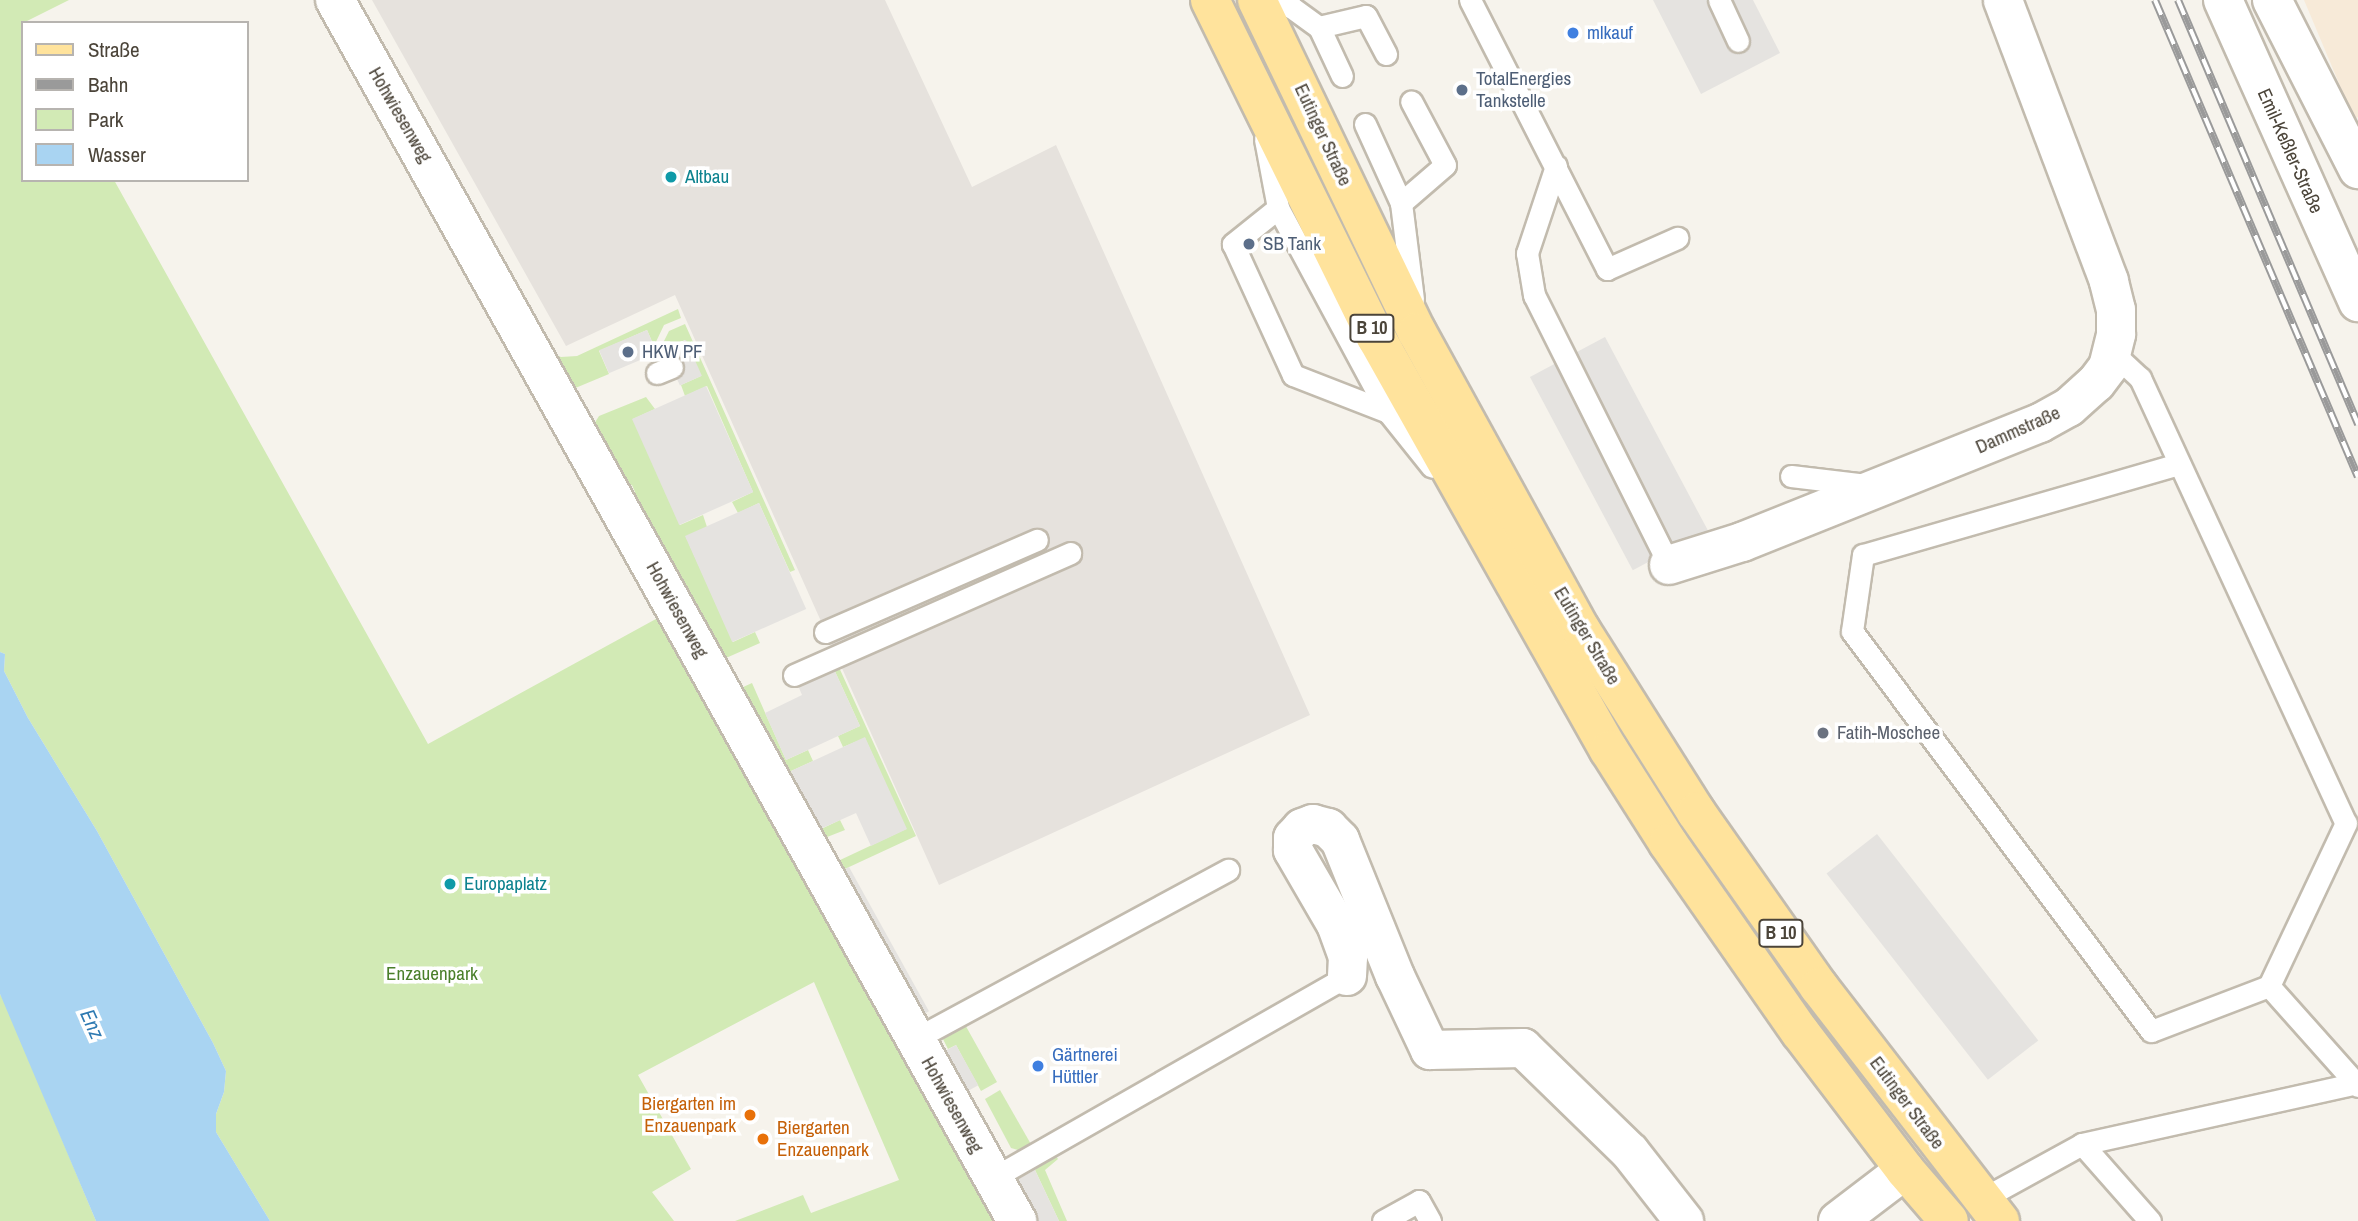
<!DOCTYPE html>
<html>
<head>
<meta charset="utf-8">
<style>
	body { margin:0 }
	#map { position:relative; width:2358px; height:1221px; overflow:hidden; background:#f6f3ec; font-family:"Archivo Narrow",sans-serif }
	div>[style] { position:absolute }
	.commercial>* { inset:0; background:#f7ead8 }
	.industrial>* { inset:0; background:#e6e2dd }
	.green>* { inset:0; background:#d2eab5 }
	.parking>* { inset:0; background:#e5e3e0; transform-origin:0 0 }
	.water>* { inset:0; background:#a9d4f2 }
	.roads { filter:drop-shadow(2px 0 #c2bbae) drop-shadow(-2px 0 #c2bbae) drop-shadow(0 2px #c2bbae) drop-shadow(0 -2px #c2bbae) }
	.lane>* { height:21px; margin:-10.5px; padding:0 10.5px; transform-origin:10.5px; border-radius:10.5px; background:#fff }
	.street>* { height:38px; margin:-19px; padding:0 19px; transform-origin:19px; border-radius:19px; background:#fff }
	.primary>* { height:38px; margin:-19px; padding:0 19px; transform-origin:19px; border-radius:19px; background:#ffe39c }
	.rail>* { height:8px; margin-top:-4px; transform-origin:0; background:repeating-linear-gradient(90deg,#fff 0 16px,#9a9a9a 0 32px); box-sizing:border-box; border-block:2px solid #9a9a9a }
	.dots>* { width:19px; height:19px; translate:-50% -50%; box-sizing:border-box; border:4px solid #fff; border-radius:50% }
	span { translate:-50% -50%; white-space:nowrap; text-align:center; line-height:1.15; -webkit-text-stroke:7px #fff; paint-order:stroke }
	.shield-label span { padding:2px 5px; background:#fff; border:2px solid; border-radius:5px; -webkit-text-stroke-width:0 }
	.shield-label { font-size:18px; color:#4b4439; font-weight:700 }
	.shop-label { font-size:19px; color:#366cbe }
	.left { translate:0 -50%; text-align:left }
	.service-label { font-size:19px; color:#4e5e75 }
	.street-label { font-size:19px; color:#4b4439 }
	.culture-label { font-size:19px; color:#0d838f }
	.worship-label { font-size:19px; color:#5b616d }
	.park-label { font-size:19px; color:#4a7f2a }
	.food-label { font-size:19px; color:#c56008 }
	.right { translate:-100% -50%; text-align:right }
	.water-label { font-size:21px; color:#2e7ab2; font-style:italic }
	.legend { position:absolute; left:21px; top:21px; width:228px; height:161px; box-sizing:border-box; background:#fff; border:2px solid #b7b4b0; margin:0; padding:9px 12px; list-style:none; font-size:21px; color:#4b4439 }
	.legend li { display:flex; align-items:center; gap:14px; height:35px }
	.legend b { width:35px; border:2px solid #b7b4b0 }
</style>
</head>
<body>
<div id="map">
	<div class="commercial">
		<div style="clip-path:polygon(2304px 0,2358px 0,2358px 117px,2354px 119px)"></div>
	</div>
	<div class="industrial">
		<div style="clip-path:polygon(372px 0,885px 0,972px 187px,1056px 145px,1310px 715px,939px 885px,675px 295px,566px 346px)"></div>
	</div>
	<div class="green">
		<div style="clip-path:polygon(0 0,69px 0,23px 23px,23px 180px,114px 180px,428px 744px,665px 614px,1004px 1221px,735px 1221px,803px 1195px,811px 1213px,899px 1180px,814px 982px,638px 1075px,691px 1169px,652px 1192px,674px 1221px,270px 1221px,216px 1132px,216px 1114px,224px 1092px,226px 1071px,213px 1043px,97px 831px,28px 718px,4px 671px,5px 654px,0 652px)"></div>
		<div style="clip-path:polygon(678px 309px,681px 318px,664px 325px,654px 346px,647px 330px,599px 351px,609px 374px,573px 389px,546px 350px,561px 357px,577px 356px)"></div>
		<div style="clip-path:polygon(685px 324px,795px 570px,790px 572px,759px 503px,738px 513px,732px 502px,753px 492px,707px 386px,685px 396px,681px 385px,701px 376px,685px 340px,664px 349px,662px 345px,669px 331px)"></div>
		<div style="clip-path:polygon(646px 397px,655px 409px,633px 419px,680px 525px,703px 515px,707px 527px,686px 537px,733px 642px,755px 632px,760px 643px,726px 658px,719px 658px,632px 494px,635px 492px,632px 485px,627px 487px,594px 424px,599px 416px)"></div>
		<div style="clip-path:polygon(837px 663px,916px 836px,834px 874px,838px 861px,906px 829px,865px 738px,843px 747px,838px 736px,860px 726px,832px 665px)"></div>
		<div style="clip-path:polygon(752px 683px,786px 760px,808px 750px,813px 761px,791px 771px,819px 830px,840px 820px,845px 830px,822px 839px,741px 688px)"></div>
		<div style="clip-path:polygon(0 994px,6px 1005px,96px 1221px,0 1221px)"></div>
		<div style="clip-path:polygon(963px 1021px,997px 1082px,981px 1091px,956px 1045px,948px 1049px,942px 1037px)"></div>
		<div style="clip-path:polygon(1000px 1090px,1032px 1146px,1021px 1151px,1011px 1148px,985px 1099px)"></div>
		<div style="clip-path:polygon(1053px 1152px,1058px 1159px,1045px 1170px,1067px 1221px,1059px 1221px,1035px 1170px)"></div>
	</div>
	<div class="parking">
		<div style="clip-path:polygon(1653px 0,1753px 0,1780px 53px,1701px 94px)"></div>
		<div style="left:647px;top:330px;width:25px;height:52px;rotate:67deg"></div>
		<div style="left:1605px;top:337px;width:219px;height:85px;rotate:62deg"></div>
		<div style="left:686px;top:340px;width:39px;height:24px;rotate:66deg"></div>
		<div style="left:706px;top:386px;width:116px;height:81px;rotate:66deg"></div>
		<div style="left:759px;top:503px;width:116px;height:81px;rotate:66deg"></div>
		<div style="clip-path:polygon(833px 667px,860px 726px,786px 760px,765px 713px,802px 695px,797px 683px)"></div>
		<div style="clip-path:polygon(865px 737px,907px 829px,871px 846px,856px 813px,818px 830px,791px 771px)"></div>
		<div style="left:1877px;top:834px;width:262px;height:64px;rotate:52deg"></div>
		<div style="left:849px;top:867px;width:165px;height:17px;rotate:61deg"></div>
		<div style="left:956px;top:1045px;width:46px;height:25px;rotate:61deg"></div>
		<div style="clip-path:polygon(1035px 1170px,1059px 1221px,1033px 1221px,1013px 1182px)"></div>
	</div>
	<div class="water">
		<div style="clip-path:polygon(0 652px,5px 654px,4px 671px,28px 718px,97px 831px,213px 1043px,226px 1071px,224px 1092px,216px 1114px,216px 1132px,270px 1221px,96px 1221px,0 994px)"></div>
	</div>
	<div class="roads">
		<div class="lane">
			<div style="left:1286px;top:0;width:9px;rotate:54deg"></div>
			<div style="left:1291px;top:7px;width:34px;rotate:36deg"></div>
			<div style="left:1319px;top:27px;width:54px;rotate:64.9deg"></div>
			<div style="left:1470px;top:0;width:302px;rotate:63deg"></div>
			<div style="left:1607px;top:269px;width:77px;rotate:-23.9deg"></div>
			<div style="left:1719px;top:0;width:45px;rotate:65.1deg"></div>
			<div style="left:1319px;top:27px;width:48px;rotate:-13.2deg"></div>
			<div style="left:1366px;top:16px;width:43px;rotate:62.2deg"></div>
			<div style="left:1365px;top:124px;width:87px;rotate:65.5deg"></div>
			<div style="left:1401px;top:203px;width:97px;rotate:82.9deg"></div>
			<div style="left:1265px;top:139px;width:70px;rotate:79.3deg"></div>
			<div style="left:1278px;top:208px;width:58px;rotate:141.3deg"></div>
			<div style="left:1233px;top:244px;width:144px;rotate:65.4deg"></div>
			<div style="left:1293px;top:375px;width:102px;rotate:21.3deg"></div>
			<div style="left:1388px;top:412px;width:70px;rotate:51.3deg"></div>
			<div style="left:1556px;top:166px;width:92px;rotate:108.4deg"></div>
			<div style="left:1527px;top:253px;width:43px;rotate:80.5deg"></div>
			<div style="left:1534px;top:295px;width:302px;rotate:63.4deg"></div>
			<div style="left:1401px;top:203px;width:58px;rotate:-40.8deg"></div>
			<div style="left:1445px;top:165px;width:72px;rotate:-118deg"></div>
			<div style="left:1278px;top:208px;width:232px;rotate:61.7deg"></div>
			<div style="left:2113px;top:353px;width:37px;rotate:43deg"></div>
			<div style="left:2140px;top:378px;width:490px;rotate:65.2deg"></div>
			<div style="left:2346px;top:823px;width:180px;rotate:115.3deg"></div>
			<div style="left:2269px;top:986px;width:126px;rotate:159.1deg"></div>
			<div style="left:2151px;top:1031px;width:499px;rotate:-126.8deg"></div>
			<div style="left:1852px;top:631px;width:77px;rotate:-81.8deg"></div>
			<div style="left:1863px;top:555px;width:328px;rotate:-16.1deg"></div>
			<div style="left:657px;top:373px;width:16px;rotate:-22deg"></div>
			<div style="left:1791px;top:476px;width:76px;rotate:6.8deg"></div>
			<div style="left:825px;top:632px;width:231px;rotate:-23.5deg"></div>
			<div style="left:794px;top:675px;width:302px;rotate:-23.8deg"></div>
			<div style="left:2269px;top:986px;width:134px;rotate:48.3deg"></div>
			<div style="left:915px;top:1039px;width:356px;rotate:-28.4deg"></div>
			<div style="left:2082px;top:1144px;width:103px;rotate:48.6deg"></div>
			<div style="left:993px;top:1178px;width:408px;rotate:-29.7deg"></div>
			<div style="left:1982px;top:1199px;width:114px;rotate:-28.8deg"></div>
			<div style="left:2082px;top:1144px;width:283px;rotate:-12.5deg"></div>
			<div style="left:1383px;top:1221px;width:41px;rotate:-29.1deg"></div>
			<div style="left:1419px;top:1201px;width:23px;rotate:61deg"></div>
		</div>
		<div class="street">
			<div style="left:335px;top:0;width:1399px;rotate:60.81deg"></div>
			<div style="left:2223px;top:0;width:331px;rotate:65.9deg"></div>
			<div style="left:2272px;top:0;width:190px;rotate:63deg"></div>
			<div style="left:1669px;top:565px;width:77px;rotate:-17.5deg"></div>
			<div style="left:1742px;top:542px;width:321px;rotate:-21.8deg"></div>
			<div style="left:2040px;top:423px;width:33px;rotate:-29deg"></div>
			<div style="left:2069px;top:407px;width:36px;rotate:-42deg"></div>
			<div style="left:2096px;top:383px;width:20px;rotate:-53deg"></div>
			<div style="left:2108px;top:367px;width:34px;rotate:-76deg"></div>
			<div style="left:2116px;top:334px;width:24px;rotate:-90deg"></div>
			<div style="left:2116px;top:310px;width:30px;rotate:-104deg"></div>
			<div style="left:2109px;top:281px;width:300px;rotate:-110.7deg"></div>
			<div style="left:1347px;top:976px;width:19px;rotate:-87deg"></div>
			<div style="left:1348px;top:957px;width:33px;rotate:-110deg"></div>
			<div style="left:1337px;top:926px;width:88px;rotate:-120.1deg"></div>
			<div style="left:1293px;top:850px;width:12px;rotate:-90deg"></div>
			<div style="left:1293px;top:838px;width:13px;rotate:-48deg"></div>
			<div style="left:1302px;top:828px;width:12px;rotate:-20deg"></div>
			<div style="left:1313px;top:824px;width:16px;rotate:15deg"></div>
			<div style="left:1328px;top:828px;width:17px;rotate:45deg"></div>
			<div style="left:1340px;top:840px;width:147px;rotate:68deg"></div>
			<div style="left:1395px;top:976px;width:82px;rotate:64.7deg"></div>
			<div style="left:1430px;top:1050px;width:93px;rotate:-1.2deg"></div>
			<div style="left:1523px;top:1048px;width:149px;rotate:44.2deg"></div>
			<div style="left:1630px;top:1152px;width:88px;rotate:52deg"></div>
			<div style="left:1838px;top:1221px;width:84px;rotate:-37.3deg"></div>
		</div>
		<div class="primary">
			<div style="left:1210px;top:0;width:376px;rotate:63.8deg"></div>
			<div style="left:1376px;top:337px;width:474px;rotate:60.6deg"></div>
			<div style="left:1609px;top:750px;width:110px;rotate:57.6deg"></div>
			<div style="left:1668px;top:843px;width:231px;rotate:55.1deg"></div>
			<div style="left:1800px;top:1032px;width:173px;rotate:52.7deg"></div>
			<div style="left:1905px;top:1170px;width:67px;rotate:49.2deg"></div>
			<div style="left:1257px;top:0;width:369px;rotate:64.3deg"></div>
			<div style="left:1417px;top:332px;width:340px;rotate:61.2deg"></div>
			<div style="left:1581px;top:630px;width:215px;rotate:57.7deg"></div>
			<div style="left:1696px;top:812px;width:214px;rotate:54.9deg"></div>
			<div style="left:1819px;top:987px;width:296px;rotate:52.3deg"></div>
		</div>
	</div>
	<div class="rail">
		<div style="left:2155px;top:0;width:518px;rotate:66.95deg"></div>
		<div style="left:2178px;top:0;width:461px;rotate:67deg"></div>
	</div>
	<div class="dots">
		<div style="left:1573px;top:33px;background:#3f7fe0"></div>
		<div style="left:1462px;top:90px;background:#5c6f8a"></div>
		<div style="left:671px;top:177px;background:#0f9aa8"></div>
		<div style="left:1249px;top:244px;background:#5c6f8a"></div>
		<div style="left:628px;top:352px;background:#5c6f8a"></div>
		<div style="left:1823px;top:733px;background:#6b7280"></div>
		<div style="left:450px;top:884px;background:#0f9aa8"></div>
		<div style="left:1038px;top:1066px;background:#3f7fe0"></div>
		<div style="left:750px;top:1115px;background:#e8710a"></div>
		<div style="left:763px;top:1139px;background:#e8710a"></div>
	</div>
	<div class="shield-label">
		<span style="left:1372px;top:328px">B 10</span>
		<span style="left:1781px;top:933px">B 10</span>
	</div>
	<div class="shop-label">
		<span class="left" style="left:1587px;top:33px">mlkauf</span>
		<span class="left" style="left:1052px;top:1066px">Gärtnerei<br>Hüttler</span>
	</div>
	<div class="service-label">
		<span class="left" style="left:1476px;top:90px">TotalEnergies<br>Tankstelle</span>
		<span class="left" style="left:1263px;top:244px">SB Tank</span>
		<span class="left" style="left:642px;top:352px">HKW PF</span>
	</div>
	<div class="street-label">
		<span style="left:400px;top:115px;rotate:60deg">Hohwiesenweg</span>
		<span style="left:1323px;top:135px;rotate:65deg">Eutinger Straße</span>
		<span style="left:2290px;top:151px;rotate:66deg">Emil-Keßler-Straße</span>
		<span style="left:2018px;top:430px;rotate:-24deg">Dammstraße</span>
		<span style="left:677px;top:610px;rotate:61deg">Hohwiesenweg</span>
		<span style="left:1587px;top:636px;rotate:59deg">Eutinger Straße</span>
		<span style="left:1907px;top:1103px;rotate:53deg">Eutinger Straße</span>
		<span style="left:952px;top:1105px;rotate:61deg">Hohwiesenweg</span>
	</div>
	<div class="culture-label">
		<span class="left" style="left:685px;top:177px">Altbau</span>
		<span class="left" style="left:464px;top:884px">Europaplatz</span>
	</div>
	<div class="worship-label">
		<span class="left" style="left:1837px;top:733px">Fatih-Moschee</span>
	</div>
	<div class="park-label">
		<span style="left:432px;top:974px">Enzauenpark</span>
	</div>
	<div class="food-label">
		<span class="right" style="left:736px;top:1115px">Biergarten im<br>Enzauenpark</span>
		<span class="left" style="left:777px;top:1139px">Biergarten<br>Enzauenpark</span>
	</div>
	<div class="water-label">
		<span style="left:92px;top:1024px;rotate:66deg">Enz</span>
	</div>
	<ul class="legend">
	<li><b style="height:9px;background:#ffe39c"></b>Straße</li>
	<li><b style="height:9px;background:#9a9a9a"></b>Bahn</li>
	<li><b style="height:19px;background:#d2eab5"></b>Park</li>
	<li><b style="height:19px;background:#a9d4f2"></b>Wasser</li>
	</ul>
</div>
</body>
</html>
